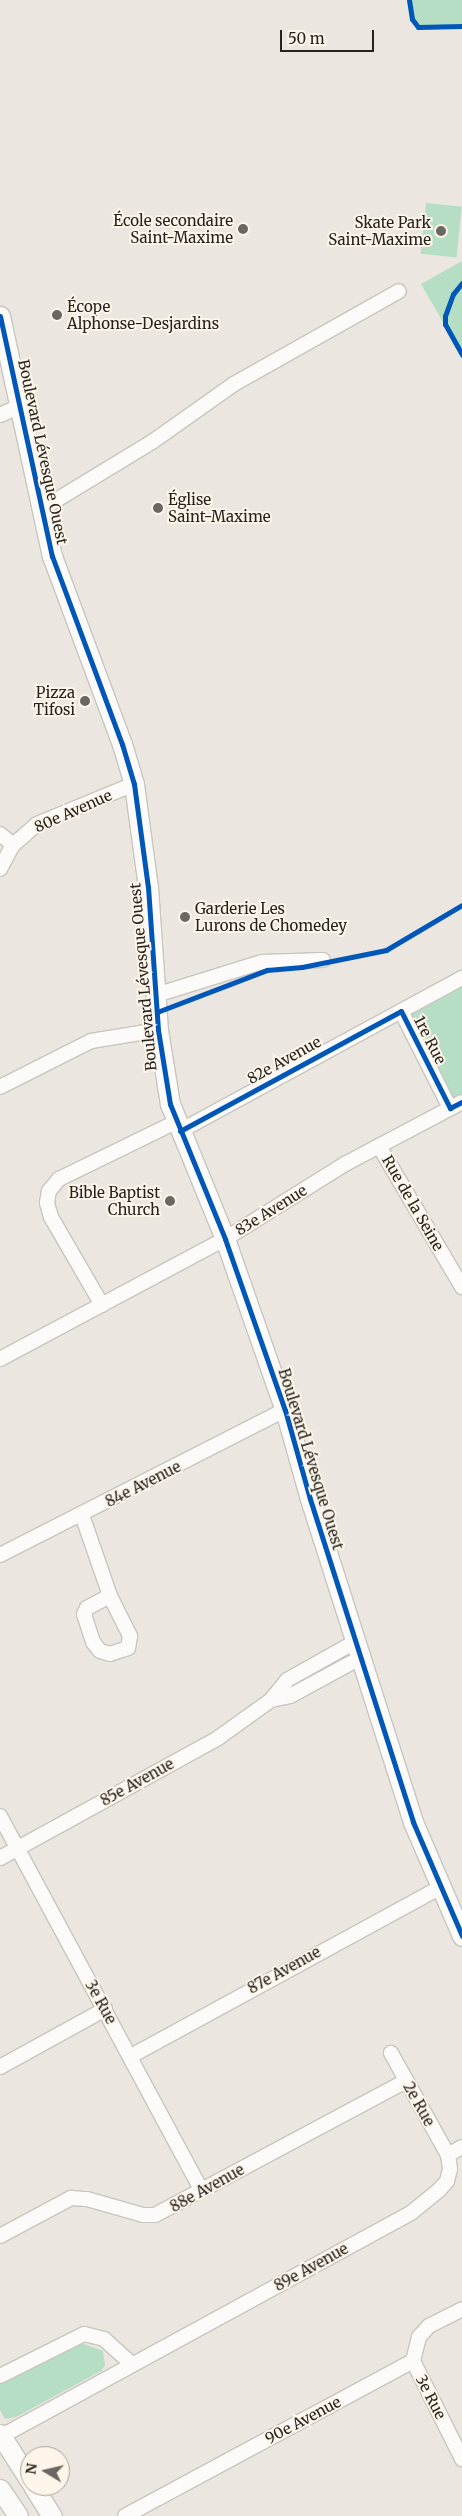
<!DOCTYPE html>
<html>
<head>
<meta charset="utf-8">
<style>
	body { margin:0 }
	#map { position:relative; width:462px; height:2516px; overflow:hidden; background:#ebe7e0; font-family:Merriweather,serif }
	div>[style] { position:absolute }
	.green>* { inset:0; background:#b5dec5; transform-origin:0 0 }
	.roads { filter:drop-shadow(1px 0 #c8c5bf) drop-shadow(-1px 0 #c8c5bf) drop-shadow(0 1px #c8c5bf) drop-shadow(0 -1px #c8c5bf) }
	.street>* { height:14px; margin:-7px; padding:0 7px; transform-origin:7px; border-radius:7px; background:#fcfbfa }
	.secondary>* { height:19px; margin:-9.5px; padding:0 9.5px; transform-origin:9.5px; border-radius:9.5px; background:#fcfbfa }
	.cycleway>* { height:5px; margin:-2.5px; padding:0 2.5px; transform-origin:2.5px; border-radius:2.5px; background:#0057b8 }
	.dots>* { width:14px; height:14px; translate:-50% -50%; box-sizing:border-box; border:2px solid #fdf5e9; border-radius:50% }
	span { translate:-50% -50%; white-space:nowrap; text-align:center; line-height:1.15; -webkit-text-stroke:4px #fdf5e9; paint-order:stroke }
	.poi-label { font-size:15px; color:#26231f }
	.right { translate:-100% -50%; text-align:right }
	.left { translate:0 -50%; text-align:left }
	.street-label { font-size:15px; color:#26231f }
	.north { position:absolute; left:20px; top:2446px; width:50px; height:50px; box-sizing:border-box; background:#fdf5e9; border:1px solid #a7a198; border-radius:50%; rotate:279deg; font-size:14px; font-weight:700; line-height:20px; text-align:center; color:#26231f }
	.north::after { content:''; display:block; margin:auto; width:18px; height:22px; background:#6b6863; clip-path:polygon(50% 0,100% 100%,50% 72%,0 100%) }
	.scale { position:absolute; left:280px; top:30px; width:94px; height:22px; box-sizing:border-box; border:2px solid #26231f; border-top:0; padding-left:6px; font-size:15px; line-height:18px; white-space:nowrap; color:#26231f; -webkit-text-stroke:4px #fdf5e9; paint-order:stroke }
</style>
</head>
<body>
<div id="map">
	<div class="green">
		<div style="clip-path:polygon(408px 0,462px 0,462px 26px,418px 27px,412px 19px)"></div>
		<div style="left:426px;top:203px;width:36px;height:51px;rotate:6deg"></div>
		<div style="clip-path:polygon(462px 261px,462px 355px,421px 284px)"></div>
		<div style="clip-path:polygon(462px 978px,462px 1102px,450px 1108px,401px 1011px)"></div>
		<div style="clip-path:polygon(81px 2343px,103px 2351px,105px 2365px,101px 2371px,16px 2417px,5px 2419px,0 2410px,0 2384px)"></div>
	</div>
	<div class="roads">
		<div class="street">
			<div style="left:0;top:415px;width:24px;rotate:-24deg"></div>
			<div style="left:40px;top:510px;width:131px;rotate:-31.3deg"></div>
			<div style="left:152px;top:442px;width:100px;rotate:-35.3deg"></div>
			<div style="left:234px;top:384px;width:189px;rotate:-29.4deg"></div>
			<div style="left:0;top:834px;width:17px;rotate:40deg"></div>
			<div style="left:0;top:869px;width:27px;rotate:-62deg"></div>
			<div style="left:13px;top:845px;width:32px;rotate:-41deg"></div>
			<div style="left:37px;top:824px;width:105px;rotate:-22.4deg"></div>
			<div style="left:156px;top:995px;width:111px;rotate:-17.3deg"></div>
			<div style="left:262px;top:962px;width:61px;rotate:-1.9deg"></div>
			<div style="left:401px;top:1011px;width:109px;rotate:63.2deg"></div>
			<div style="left:0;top:1087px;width:102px;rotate:-26.8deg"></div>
			<div style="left:91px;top:1041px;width:68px;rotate:-9.3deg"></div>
			<div style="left:180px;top:1131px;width:321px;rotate:-28.5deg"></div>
			<div style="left:379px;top:1146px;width:164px;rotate:59.5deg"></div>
			<div style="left:102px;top:1305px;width:102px;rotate:-120.1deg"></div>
			<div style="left:51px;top:1217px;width:15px;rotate:-106deg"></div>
			<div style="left:47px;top:1203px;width:12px;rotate:-81deg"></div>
			<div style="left:49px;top:1191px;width:16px;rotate:-50deg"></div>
			<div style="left:59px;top:1179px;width:130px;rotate:-26deg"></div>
			<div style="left:0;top:1359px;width:255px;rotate:-28.1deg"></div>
			<div style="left:225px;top:1239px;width:142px;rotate:-32deg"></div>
			<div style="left:345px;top:1164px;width:132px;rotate:-27.9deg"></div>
			<div style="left:82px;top:1515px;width:86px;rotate:70.9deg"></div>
			<div style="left:0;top:1555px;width:320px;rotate:-27deg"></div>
			<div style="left:110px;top:1596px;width:45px;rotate:63.4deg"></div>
			<div style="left:130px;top:1636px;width:12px;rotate:99deg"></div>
			<div style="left:128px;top:1648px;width:19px;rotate:162deg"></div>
			<div style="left:110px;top:1654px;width:10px;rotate:-163deg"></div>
			<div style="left:100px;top:1651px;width:11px;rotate:-128deg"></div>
			<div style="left:93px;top:1642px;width:29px;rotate:-108deg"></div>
			<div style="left:84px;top:1614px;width:7px;rotate:-63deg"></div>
			<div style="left:87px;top:1608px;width:26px;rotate:-28deg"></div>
			<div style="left:271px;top:1700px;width:19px;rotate:-12deg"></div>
			<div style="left:290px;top:1696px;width:80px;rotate:-28.5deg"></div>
			<div style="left:0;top:1816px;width:425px;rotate:61.7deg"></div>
			<div style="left:0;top:1858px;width:249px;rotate:-28.8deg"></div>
			<div style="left:218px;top:1738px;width:65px;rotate:-35.6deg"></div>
			<div style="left:271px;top:1700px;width:26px;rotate:-51deg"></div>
			<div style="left:287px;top:1680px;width:78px;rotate:-29.2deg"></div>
			<div style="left:131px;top:2056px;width:351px;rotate:-28.6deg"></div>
			<div style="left:0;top:2067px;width:120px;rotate:-28.9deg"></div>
			<div style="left:448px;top:2155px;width:16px;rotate:-30deg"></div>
			<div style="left:0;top:2236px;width:81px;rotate:-28.2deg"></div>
			<div style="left:71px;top:2198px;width:16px;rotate:4deg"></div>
			<div style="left:87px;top:2199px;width:58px;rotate:15.9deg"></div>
			<div style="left:143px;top:2215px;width:12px"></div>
			<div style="left:155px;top:2215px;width:285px;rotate:-28.1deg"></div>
			<div style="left:413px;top:2361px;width:110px;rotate:63.4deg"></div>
			<div style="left:0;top:2376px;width:94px;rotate:-26.6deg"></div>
			<div style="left:84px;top:2334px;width:21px;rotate:14deg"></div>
			<div style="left:104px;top:2339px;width:38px;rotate:42deg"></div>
			<div style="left:0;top:2437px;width:469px;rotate:-28.6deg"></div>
			<div style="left:412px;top:2212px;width:35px;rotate:-39deg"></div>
			<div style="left:439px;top:2190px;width:12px;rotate:-48deg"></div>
			<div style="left:447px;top:2181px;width:12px;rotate:-76deg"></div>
			<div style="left:450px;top:2169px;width:14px;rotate:-98deg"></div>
			<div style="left:448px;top:2155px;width:117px;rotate:-119.2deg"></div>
			<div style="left:125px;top:2516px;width:327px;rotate:-28.3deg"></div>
			<div style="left:413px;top:2361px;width:25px;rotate:-76deg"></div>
			<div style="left:419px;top:2337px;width:15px;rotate:-48deg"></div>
			<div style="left:429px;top:2326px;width:37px;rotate:-27deg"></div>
		</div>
		<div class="secondary">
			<div style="left:0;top:316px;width:246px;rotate:77.8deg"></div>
			<div style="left:52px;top:556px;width:201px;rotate:69.6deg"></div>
			<div style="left:122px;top:744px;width:42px;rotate:73.3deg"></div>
			<div style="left:134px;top:784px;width:104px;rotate:82.3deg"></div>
			<div style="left:148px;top:887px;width:143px;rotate:86deg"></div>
			<div style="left:158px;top:1030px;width:75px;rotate:80.8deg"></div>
			<div style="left:170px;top:1104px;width:146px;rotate:67.8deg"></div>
			<div style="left:225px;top:1239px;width:181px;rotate:70.7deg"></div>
			<div style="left:285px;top:1410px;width:92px;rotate:74.3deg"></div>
			<div style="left:310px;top:1499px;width:339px;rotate:72.3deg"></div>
			<div style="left:413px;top:1822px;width:124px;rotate:66.7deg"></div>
			<div style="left:0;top:2434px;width:56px;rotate:57.4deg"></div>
			<div style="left:33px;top:2486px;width:36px;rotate:58deg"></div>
			<div style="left:0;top:2489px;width:32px;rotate:56deg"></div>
		</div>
	</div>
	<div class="cycleway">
		<div style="left:409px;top:0;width:19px;rotate:81deg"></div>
		<div style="left:412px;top:19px;width:10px;rotate:53deg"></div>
		<div style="left:418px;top:27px;width:44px;rotate:-1.3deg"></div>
		<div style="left:462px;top:283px;width:14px;rotate:129deg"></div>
		<div style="left:453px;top:294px;width:23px;rotate:110deg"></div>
		<div style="left:445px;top:316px;width:8px;rotate:90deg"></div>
		<div style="left:445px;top:324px;width:35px;rotate:61deg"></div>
		<div style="left:0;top:316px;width:246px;rotate:77.8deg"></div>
		<div style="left:52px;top:556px;width:201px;rotate:69.6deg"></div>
		<div style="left:122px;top:744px;width:42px;rotate:73.3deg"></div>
		<div style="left:134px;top:784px;width:104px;rotate:82.3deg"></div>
		<div style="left:148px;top:887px;width:143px;rotate:86deg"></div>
		<div style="left:158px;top:1030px;width:75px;rotate:80.8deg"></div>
		<div style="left:170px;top:1104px;width:146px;rotate:67.8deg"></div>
		<div style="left:225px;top:1239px;width:181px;rotate:70.7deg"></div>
		<div style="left:285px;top:1410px;width:92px;rotate:74.3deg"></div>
		<div style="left:310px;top:1499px;width:339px;rotate:72.3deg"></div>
		<div style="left:413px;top:1822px;width:124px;rotate:66.7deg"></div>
		<div style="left:157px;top:1012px;width:118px;rotate:-20.9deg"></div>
		<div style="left:267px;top:970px;width:35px;rotate:-5deg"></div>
		<div style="left:302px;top:967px;width:86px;rotate:-11.4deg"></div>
		<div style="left:386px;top:950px;width:88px;rotate:-30.6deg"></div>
		<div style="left:180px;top:1131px;width:251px;rotate:-28.5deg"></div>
		<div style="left:401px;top:1011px;width:109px;rotate:63.2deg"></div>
		<div style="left:450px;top:1108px;width:13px;rotate:-27deg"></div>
	</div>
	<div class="dots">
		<div style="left:243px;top:229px;background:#6b6863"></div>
		<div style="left:441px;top:231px;background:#6b6863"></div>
		<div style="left:57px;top:315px;background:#6b6863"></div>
		<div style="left:158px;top:508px;background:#6b6863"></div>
		<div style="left:85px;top:701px;background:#6b6863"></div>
		<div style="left:185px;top:917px;background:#6b6863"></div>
		<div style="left:170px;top:1201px;background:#6b6863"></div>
	</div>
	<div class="poi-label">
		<span class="right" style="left:233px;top:229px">École secondaire<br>Saint-Maxime</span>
		<span class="right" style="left:431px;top:231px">Skate Park<br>Saint-Maxime</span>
		<span class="left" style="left:67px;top:315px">Écope<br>Alphonse-Desjardins</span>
		<span class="left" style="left:168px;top:508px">Église<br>Saint-Maxime</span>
		<span class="right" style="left:75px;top:701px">Pizza<br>Tifosi</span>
		<span class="left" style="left:195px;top:917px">Garderie Les<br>Lurons de Chomedey</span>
		<span class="right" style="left:160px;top:1201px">Bible Baptist<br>Church</span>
	</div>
	<div class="street-label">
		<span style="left:43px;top:452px;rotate:78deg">Boulevard Lévesque Ouest</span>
		<span style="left:73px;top:811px;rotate:-24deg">80e Avenue</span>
		<span style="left:143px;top:977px;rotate:-95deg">Boulevard Lévesque Ouest</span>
		<span style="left:430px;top:1040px;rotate:63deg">1re Rue</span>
		<span style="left:284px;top:1060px;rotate:-29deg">82e Avenue</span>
		<span style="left:413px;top:1203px;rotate:60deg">Rue de la Seine</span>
		<span style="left:271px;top:1210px;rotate:-32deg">83e Avenue</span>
		<span style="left:311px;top:1459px;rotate:73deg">Boulevard Lévesque Ouest</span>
		<span style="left:143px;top:1484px;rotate:-27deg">84e Avenue</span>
		<span style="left:137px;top:1782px;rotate:-29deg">85e Avenue</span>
		<span style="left:284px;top:1970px;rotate:-29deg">87e Avenue</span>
		<span style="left:101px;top:2002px;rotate:61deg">3e Rue</span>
		<span style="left:419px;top:2104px;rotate:61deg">2e Rue</span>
		<span style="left:207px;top:2188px;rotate:-29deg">88e Avenue</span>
		<span style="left:311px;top:2267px;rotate:-29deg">89e Avenue</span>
		<span style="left:431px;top:2397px;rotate:63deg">3e Rue</span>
		<span style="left:303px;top:2420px;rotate:-28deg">90e Avenue</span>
	</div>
	<div class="north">N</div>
	<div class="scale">50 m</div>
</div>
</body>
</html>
